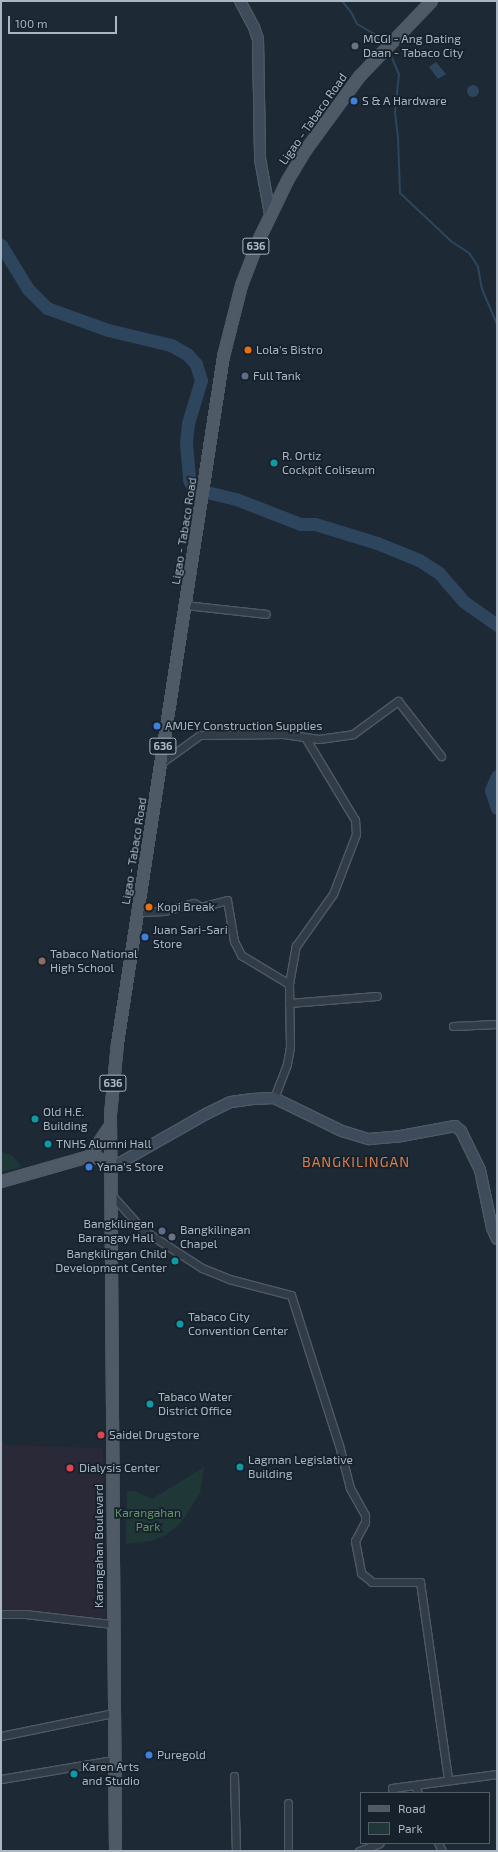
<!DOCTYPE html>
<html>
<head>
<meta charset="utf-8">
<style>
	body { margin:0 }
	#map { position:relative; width:498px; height:1852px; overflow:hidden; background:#1d2a36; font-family:"Exo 2",sans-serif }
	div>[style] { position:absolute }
	.medical>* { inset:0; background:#292938 }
	.green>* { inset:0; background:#1f3737 }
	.water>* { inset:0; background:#2d455d }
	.round { border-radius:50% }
	.stream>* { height:2px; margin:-1px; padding:0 1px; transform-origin:1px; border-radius:1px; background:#2d455d }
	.river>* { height:13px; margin:-6.5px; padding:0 6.5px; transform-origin:6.5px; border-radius:6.5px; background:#2d455d }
	.roads { filter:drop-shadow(1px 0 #4e5965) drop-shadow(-1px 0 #4e5965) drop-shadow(0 1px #4e5965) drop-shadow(0 -1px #4e5965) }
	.street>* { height:7px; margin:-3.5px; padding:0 3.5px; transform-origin:3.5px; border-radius:3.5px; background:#313c47 }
	.secondary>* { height:10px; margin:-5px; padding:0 5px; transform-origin:5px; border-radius:5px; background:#3e4b5a }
	.primary>* { height:11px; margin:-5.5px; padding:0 5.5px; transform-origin:5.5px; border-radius:5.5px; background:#4e5b67 }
	.dots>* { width:11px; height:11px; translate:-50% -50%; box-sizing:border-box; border:2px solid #16212b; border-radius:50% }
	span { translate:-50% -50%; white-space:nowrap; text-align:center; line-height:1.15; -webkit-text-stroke:3.5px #16212b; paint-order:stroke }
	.shield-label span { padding:1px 3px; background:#16212b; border:1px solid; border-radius:3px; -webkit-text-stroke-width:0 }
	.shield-label { font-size:11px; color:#aab6c4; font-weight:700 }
	.poi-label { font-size:12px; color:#aab6c4 }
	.left { translate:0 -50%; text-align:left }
	.right { translate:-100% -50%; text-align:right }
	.street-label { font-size:12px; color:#aab6c4 }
	.park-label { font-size:12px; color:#619668 }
	.quarter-label { font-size:14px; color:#da7f4f; letter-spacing:1px }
	.frame { position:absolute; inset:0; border:2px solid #aab6c4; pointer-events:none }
	.legend { position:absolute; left:360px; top:1792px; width:130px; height:52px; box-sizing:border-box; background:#16212b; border:1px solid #515d68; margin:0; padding:5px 7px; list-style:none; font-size:12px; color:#aab6c4 }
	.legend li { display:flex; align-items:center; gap:8px; height:20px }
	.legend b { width:20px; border:1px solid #515d68 }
	.scale { position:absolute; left:8px; top:16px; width:109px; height:18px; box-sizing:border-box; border:2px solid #aab6c4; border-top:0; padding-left:5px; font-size:12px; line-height:14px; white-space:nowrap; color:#aab6c4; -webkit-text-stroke:3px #16212b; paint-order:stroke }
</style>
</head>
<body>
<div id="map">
	<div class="medical">
		<div style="clip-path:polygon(1px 1440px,5px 1445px,103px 1448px,106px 1619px,27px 1610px,1px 1611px)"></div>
	</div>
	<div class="green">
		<div style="clip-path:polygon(1px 1152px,13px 1156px,22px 1167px,1px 1172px)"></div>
		<div style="clip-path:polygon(204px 1467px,200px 1493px,181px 1523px,166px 1535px,151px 1541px,126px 1544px,127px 1491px,135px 1491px,152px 1499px)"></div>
	</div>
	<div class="water">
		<div style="clip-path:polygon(436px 62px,446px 74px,438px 79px,429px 67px)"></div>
		<div class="round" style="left:467px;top:85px;width:12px;height:12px"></div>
	</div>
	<div class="stream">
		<div style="left:342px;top:1px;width:14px;rotate:51deg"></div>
		<div style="left:351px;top:12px;width:13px;rotate:63deg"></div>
		<div style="left:357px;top:24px;width:20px;rotate:30deg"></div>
		<div style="left:374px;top:34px;width:15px;rotate:48deg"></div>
		<div style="left:389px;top:51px;width:25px;rotate:67deg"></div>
		<div style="left:399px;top:74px;width:39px;rotate:96deg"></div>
		<div style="left:395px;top:113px;width:25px;rotate:83deg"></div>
		<div style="left:398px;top:138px;width:55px;rotate:87.9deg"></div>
		<div style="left:400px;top:193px;width:70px;rotate:43.3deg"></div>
		<div style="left:451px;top:241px;width:23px;rotate:34deg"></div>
		<div style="left:470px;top:254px;width:15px;rotate:58deg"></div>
		<div style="left:478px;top:267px;width:22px;rotate:80deg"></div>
		<div style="left:482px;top:289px;width:39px;rotate:67deg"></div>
	</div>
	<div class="river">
		<div style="left:1px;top:245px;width:52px;rotate:58.5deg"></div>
		<div style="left:28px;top:289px;width:27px;rotate:45deg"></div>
		<div style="left:47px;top:308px;width:65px;rotate:19.8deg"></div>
		<div style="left:108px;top:330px;width:65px;rotate:13.4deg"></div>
		<div style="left:171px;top:345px;width:20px;rotate:30deg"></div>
		<div style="left:188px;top:355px;width:12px;rotate:48deg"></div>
		<div style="left:196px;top:364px;width:17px;rotate:73deg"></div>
		<div style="left:201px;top:380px;width:45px;rotate:106.8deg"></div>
		<div style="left:188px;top:423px;width:20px;rotate:96deg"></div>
		<div style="left:186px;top:443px;width:37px;rotate:85deg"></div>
		<div style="left:189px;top:480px;width:10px;rotate:61deg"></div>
		<div style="left:194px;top:489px;width:43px;rotate:13.4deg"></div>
		<div style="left:236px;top:499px;width:69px;rotate:21.3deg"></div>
		<div style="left:300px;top:524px;width:15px"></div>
		<div style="left:315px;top:524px;width:65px;rotate:17deg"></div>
		<div style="left:377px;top:543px;width:45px;rotate:22deg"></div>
		<div style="left:419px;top:560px;width:24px;rotate:33deg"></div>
		<div style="left:439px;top:573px;width:37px;rotate:49deg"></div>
		<div style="left:463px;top:601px;width:42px;rotate:35.2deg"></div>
		<div style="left:497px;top:776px;width:15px;rotate:113deg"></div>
		<div style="left:491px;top:790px;width:19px;rotate:72deg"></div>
	</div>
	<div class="roads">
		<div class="street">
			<div style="left:185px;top:605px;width:81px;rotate:6.3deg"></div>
			<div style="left:161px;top:763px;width:48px;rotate:-35.7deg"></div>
			<div style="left:200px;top:735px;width:83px;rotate:-0.7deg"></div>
			<div style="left:283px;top:734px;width:36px;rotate:8deg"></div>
			<div style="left:319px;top:739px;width:34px;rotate:-8deg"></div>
			<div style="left:353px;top:734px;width:56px;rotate:-36.3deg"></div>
			<div style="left:398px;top:701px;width:70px;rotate:52deg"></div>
			<div style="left:138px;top:912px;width:26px;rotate:-2deg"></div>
			<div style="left:164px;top:911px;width:31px;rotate:-15deg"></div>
			<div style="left:194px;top:903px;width:8px;rotate:30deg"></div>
			<div style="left:201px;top:907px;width:27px;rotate:-15deg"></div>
			<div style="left:227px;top:900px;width:42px;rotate:80.3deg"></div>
			<div style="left:234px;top:941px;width:16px;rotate:63deg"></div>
			<div style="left:241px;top:955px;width:56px;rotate:31.1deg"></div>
			<div style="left:289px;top:1003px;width:88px;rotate:-4.5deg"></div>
			<div style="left:453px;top:1026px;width:44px;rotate:-2.6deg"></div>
			<div style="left:274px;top:1098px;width:36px;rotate:-69deg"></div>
			<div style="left:287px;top:1064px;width:17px;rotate:-80deg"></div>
			<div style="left:290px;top:1047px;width:63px;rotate:-90.9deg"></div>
			<div style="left:289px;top:984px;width:39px;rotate:-80deg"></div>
			<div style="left:296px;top:946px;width:64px;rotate:-54.6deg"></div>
			<div style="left:333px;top:894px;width:64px;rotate:-69deg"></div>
			<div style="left:356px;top:834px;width:14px;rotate:-94deg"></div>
			<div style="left:355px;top:820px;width:97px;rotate:-121.1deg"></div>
			<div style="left:110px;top:1193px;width:50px;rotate:48.3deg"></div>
			<div style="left:143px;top:1230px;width:70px;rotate:32.8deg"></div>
			<div style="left:202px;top:1268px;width:29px;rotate:22deg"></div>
			<div style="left:229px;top:1279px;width:64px;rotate:14.5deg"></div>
			<div style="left:291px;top:1295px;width:157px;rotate:72.3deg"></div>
			<div style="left:339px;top:1445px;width:44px;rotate:75.7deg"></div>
			<div style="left:350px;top:1488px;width:31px;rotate:61deg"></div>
			<div style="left:365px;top:1515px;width:7px;rotate:90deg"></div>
			<div style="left:365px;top:1522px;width:21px;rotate:118deg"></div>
			<div style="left:355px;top:1541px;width:33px;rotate:79deg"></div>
			<div style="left:361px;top:1573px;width:14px;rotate:39deg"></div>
			<div style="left:372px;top:1582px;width:48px"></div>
			<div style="left:420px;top:1582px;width:199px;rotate:81.9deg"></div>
			<div style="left:1px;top:1614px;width:24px"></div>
			<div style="left:25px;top:1614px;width:88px;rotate:6.6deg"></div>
			<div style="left:1px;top:1736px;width:114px;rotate:-11.6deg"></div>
			<div style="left:234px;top:1776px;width:75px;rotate:88.5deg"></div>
			<div style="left:1px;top:1779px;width:114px;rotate:-9.6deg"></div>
			<div style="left:415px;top:1785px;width:9px;rotate:69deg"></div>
			<div style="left:393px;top:1793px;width:5px;rotate:-101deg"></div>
			<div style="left:392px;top:1788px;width:106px;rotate:-7.6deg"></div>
			<div style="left:288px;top:1803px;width:48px;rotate:90deg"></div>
			<div style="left:438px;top:1843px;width:9px;rotate:63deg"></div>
			<div style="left:359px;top:1851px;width:22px;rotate:-21deg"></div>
		</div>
		<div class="secondary">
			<div style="left:240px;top:1px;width:30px;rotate:62deg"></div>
			<div style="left:254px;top:27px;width:13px;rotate:72deg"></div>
			<div style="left:258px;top:39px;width:120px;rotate:89deg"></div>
			<div style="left:260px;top:159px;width:56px;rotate:79.7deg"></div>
			<div style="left:111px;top:1168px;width:112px;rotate:-29.6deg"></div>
			<div style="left:208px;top:1113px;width:25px;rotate:-26deg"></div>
			<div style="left:231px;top:1102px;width:22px;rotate:-8deg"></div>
			<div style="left:253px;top:1099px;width:21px;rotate:-3deg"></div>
			<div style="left:274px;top:1098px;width:76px;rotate:25.9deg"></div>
			<div style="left:342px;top:1131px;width:28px;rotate:17deg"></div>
			<div style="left:369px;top:1139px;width:32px;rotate:-5deg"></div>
			<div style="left:401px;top:1136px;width:55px;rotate:-10.5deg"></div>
			<div style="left:455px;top:1126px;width:8px;rotate:40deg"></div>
			<div style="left:461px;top:1131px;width:43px;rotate:64deg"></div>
			<div style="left:480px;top:1170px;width:59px;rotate:78.3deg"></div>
			<div style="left:492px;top:1228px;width:12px;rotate:66deg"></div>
		</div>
		<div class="primary">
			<div style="left:89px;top:1156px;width:13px;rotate:13deg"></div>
			<div style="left:102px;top:1159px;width:13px;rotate:45deg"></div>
			<div style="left:1px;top:1181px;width:91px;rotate:-15.9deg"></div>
			<div style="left:89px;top:1156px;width:36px;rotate:-56deg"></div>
			<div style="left:115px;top:1851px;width:737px;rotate:-90.39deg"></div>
			<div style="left:110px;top:1114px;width:71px;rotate:-84.4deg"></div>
			<div style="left:117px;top:1043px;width:695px;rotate:-81.23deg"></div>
			<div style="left:223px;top:356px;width:73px;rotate:-75.8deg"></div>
			<div style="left:241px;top:285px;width:50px;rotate:-69deg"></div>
			<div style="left:259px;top:238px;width:64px;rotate:-64.2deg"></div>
			<div style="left:287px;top:180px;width:35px;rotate:-59deg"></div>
			<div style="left:305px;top:150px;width:92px;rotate:-53.9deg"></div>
			<div style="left:359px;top:76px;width:104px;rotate:-46.2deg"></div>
		</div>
	</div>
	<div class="dots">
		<div style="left:355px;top:46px;background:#6b7280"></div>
		<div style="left:354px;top:101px;background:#3f7fe0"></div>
		<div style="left:248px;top:350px;background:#e8710a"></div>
		<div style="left:245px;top:376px;background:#5c6f8a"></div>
		<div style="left:274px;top:463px;background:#0f9aa8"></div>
		<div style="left:157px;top:726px;background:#3f7fe0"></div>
		<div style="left:149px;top:907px;background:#e8710a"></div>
		<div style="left:145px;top:937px;background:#3f7fe0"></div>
		<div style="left:42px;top:961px;background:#8d6e63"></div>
		<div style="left:35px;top:1119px;background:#0f9aa8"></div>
		<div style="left:48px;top:1144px;background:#0f9aa8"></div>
		<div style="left:89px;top:1167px;background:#3f7fe0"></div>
		<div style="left:162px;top:1231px;background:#5c6f8a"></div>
		<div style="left:172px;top:1237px;background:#6b7280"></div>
		<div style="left:175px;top:1261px;background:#0f9aa8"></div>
		<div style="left:180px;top:1324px;background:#0f9aa8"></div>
		<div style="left:150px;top:1404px;background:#0f9aa8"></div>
		<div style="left:101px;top:1435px;background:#e0444e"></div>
		<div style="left:240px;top:1467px;background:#0f9aa8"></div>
		<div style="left:70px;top:1468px;background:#e0444e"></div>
		<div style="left:149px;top:1755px;background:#3f7fe0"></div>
		<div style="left:74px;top:1774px;background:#0f9aa8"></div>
	</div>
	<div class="shield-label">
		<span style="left:256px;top:246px">636</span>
		<span style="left:163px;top:746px">636</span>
		<span style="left:113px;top:1083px">636</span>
	</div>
	<div class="poi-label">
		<span class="left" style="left:363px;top:46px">MCGI - Ang Dating<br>Daan - Tabaco City</span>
		<span class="left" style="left:362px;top:101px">S &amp; A Hardware</span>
		<span class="left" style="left:256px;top:350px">Lola's Bistro</span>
		<span class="left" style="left:253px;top:376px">Full Tank</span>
		<span class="left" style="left:282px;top:463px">R. Ortiz<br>Cockpit Coliseum</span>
		<span class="left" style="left:165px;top:726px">AMJEY Construction Supplies</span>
		<span class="left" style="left:157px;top:907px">Kopi Break</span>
		<span class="left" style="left:153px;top:937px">Juan Sari-Sari<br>Store</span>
		<span class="left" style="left:50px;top:961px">Tabaco National<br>High School</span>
		<span class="left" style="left:43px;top:1119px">Old H.E.<br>Building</span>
		<span class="left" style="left:56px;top:1144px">TNHS Alumni Hall</span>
		<span class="left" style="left:97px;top:1167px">Yana's Store</span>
		<span class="right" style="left:154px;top:1231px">Bangkilingan<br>Barangay Hall</span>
		<span class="left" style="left:180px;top:1237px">Bangkilingan<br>Chapel</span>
		<span class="right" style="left:167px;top:1261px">Bangkilingan Child<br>Development Center</span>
		<span class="left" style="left:188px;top:1324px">Tabaco City<br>Convention Center</span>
		<span class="left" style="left:158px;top:1404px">Tabaco Water<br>District Office</span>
		<span class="left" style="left:109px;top:1435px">Saidel Drugstore</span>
		<span class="left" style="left:248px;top:1467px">Lagman Legislative<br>Building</span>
		<span class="left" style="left:79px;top:1468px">Dialysis Center</span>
		<span class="left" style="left:157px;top:1755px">Puregold</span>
		<span class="left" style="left:82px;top:1774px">Karen Arts<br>and Studio</span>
	</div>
	<div class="street-label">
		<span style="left:313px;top:119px;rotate:-55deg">Ligao - Tabaco Road</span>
		<span style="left:184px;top:531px;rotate:-81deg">Ligao - Tabaco Road</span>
		<span style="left:134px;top:851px;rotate:-81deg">Ligao - Tabaco Road</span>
		<span style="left:99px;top:1546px;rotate:-90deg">Karangahan Boulevard</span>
	</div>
	<div class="park-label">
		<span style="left:148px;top:1520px">Karangahan<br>Park</span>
	</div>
	<div class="quarter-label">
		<span style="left:356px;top:1162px">BANGKILINGAN</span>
	</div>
	<div class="frame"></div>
	<ul class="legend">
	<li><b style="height:5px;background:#4e5b67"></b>Road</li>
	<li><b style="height:11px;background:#1f3737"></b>Park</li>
	</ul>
	<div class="scale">100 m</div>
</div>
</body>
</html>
